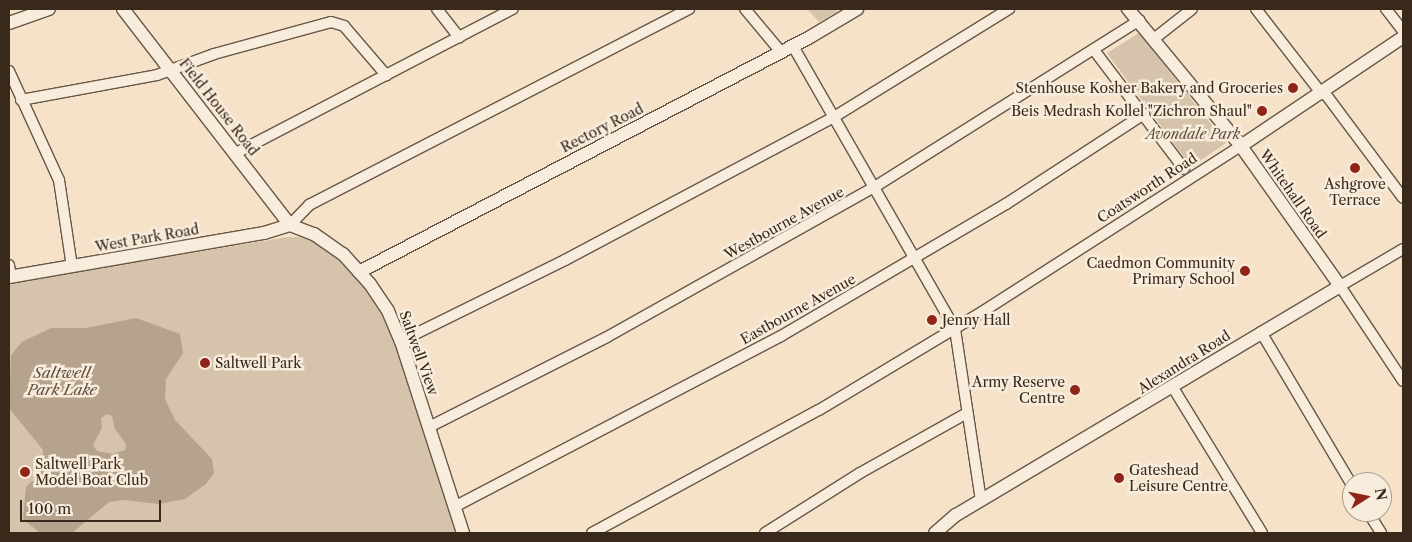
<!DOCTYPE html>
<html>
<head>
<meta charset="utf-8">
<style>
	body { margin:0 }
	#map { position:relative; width:1412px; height:542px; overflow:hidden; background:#f5e2c9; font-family:"Libre Caslon Text",serif }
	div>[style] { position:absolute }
	.green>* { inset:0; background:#d5c3ab }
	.water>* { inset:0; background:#b5a38e }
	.roads { filter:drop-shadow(1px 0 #685746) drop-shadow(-1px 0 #685746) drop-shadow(0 1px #685746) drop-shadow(0 -1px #685746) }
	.minor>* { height:10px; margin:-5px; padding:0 5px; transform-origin:5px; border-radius:5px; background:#f8ecdc }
	.tertiary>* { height:12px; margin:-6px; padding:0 6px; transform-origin:6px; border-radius:6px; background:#f8ecdc }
	.dots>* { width:14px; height:14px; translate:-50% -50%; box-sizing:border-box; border:2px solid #f8ecdc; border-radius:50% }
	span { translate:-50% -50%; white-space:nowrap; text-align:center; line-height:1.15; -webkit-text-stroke:5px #f8ecdc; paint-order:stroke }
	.poi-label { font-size:14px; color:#39291a }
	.right { translate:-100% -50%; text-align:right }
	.left { translate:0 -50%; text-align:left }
	.street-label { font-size:14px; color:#39291a }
	.park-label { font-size:14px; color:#60503e; font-style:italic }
	.water-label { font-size:15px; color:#5e4e3d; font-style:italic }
	.frame { position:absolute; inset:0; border:10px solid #39291a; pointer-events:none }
	.north { position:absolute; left:1342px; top:472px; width:50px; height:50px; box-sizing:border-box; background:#f8ecdc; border:1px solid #ac9e8e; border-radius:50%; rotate:79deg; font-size:14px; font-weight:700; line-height:20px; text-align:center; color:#39291a }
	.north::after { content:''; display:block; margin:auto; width:18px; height:22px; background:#8f2418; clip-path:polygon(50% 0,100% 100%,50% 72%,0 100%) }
	.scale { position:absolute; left:20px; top:500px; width:141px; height:22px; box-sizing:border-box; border:2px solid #39291a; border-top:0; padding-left:6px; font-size:15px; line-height:18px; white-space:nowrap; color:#39291a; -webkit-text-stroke:4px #f8ecdc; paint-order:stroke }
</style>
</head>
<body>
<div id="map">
	<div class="green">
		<div style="clip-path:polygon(807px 9px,835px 9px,837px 12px,819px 22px)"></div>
		<div style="clip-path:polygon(1139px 33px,1226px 143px,1191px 167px,1107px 53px)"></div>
		<div style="clip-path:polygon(287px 237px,306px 237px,327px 248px,352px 272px,375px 302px,392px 335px,456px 533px,9px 533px,9px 283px)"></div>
	</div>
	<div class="water">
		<div style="clip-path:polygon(evenodd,136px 318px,180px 334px,183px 353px,166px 379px,165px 399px,175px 420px,212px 459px,214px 473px,206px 484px,185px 499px,158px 504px,124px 500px,109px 502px,72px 533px,40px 533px,23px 519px,26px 487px,32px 481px,35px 482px,42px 466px,43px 450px,9px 408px,11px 355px,22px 342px,51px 328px,86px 328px,136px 318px,107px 414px,112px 416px,115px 429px,126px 444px,125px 450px,113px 454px,97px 451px,93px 445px,102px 428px,101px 418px,107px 414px)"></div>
	</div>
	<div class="roads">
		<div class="minor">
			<div style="left:437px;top:9px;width:36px;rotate:52deg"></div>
			<div style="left:745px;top:9px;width:56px;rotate:50.1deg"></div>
			<div style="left:1256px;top:9px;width:108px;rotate:52.2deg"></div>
			<div style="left:1386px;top:9px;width:28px;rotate:52deg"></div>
			<div style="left:1155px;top:38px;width:47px;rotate:-38.1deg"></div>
			<div style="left:793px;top:46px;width:326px;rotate:60.2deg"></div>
			<div style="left:955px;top:329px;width:173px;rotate:81.4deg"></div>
			<div style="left:1094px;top:50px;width:149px;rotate:52.9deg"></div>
			<div style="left:9px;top:71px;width:120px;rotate:65.4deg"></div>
			<div style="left:59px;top:180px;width:88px;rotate:81.5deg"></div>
			<div style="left:1324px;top:92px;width:132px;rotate:53.3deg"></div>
			<div style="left:21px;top:100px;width:138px;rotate:-10.4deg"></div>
			<div style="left:157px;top:75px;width:61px;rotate:-20.2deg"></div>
			<div style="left:214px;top:54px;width:121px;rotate:-15.3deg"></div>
			<div style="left:331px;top:22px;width:14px;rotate:17deg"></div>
			<div style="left:344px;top:26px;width:65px;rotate:49.4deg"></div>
			<div style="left:236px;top:153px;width:312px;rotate:-27.5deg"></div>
			<div style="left:290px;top:225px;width:28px;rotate:-46deg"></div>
			<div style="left:309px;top:205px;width:428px;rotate:-27.3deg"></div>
			<div style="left:1403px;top:249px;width:73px;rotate:149.6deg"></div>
			<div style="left:1340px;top:286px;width:114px;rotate:56.4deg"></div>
			<div style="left:9px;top:265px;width:12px;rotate:81deg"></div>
			<div style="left:1261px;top:332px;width:178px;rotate:59.3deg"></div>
			<div style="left:401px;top:341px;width:183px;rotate:-26.3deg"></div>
			<div style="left:565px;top:260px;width:305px;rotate:-28deg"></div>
			<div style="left:834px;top:117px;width:206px;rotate:-31.7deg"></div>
			<div style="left:1172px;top:386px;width:172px;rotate:58.5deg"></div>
			<div style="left:429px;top:427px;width:199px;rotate:-26.8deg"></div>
			<div style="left:607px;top:337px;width:305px;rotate:-29.3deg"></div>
			<div style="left:873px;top:188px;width:315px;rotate:-32.2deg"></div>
			<div style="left:454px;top:507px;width:369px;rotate:-27.6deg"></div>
			<div style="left:781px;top:336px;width:261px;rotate:-30.4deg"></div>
			<div style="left:1006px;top:204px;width:165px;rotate:-33.1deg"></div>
			<div style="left:1368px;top:512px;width:25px;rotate:58deg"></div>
			<div style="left:592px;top:533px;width:258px;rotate:-28.5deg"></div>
			<div style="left:819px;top:410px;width:190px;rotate:-31deg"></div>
			<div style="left:982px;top:312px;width:308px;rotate:-32.7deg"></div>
			<div style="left:765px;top:533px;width:112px;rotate:-32.3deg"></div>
			<div style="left:860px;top:473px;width:123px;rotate:-29.3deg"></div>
		</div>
		<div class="tertiary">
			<div style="left:123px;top:9px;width:273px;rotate:52.3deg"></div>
			<div style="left:9px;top:23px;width:42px;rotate:-19.3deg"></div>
			<div style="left:1241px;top:146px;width:195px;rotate:-33.9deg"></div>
			<div style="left:290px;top:225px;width:26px;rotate:21deg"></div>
			<div style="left:314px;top:234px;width:35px;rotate:35deg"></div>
			<div style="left:343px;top:254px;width:40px;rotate:48deg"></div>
			<div style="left:370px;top:284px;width:32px;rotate:56deg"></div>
			<div style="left:388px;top:311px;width:33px;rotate:67deg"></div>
			<div style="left:401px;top:341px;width:202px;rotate:72.1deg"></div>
			<div style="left:359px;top:272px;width:509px;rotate:-27.52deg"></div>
			<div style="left:810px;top:37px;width:55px;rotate:-30.8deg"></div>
			<div style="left:9px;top:277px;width:259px;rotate:-9.8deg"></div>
			<div style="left:264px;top:233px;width:27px;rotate:-17deg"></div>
			<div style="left:935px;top:533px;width:28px;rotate:-41deg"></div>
			<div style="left:956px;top:515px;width:447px;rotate:-30.8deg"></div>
			<div style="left:1340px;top:286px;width:171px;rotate:-125.3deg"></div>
			<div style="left:1241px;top:146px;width:178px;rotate:-129.5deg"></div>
		</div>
	</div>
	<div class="dots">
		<div style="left:1293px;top:88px;background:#8f2418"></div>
		<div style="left:1262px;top:111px;background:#8f2418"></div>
		<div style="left:1355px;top:168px;background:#8f2418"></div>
		<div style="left:1245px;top:271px;background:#8f2418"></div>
		<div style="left:932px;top:320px;background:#8f2418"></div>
		<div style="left:205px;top:363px;background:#8f2418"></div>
		<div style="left:1075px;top:390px;background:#8f2418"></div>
		<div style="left:25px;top:472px;background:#8f2418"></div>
		<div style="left:1119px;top:478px;background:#8f2418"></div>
	</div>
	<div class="poi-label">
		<span class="right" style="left:1283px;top:88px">Stenhouse Kosher Bakery and Groceries</span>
		<span class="right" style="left:1252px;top:111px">Beis Medrash Kollel "Zichron Shaul"</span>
		<span style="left:1355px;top:192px">Ashgrove<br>Terrace</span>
		<span class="right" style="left:1235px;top:271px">Caedmon Community<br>Primary School</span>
		<span class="left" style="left:942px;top:320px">Jenny Hall</span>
		<span class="left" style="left:215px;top:363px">Saltwell Park</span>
		<span class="right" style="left:1065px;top:390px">Army Reserve<br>Centre</span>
		<span class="left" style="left:35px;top:472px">Saltwell Park<br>Model Boat Club</span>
		<span class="left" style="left:1129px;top:478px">Gateshead<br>Leisure Centre</span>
	</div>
	<div class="street-label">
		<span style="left:219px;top:107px;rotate:52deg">Field House Road</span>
		<span style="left:602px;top:128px;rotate:-27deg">Rectory Road</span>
		<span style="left:1147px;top:188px;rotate:-33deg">Coatsworth Road</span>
		<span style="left:1293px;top:194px;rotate:55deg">Whitehall Road</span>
		<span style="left:784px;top:223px;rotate:-29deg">Westbourne Avenue</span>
		<span style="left:147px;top:238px;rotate:-10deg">West Park Road</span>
		<span style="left:798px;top:309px;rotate:-29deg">Eastbourne Avenue</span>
		<span style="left:419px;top:353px;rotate:70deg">Saltwell View</span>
		<span style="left:1184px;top:362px;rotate:-32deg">Alexandra Road</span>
	</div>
	<div class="park-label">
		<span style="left:1193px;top:134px">Avondale Park</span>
	</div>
	<div class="water-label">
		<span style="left:62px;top:381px">Saltwell<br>Park Lake</span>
	</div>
	<div class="frame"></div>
	<div class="north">N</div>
	<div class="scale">100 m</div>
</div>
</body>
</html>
